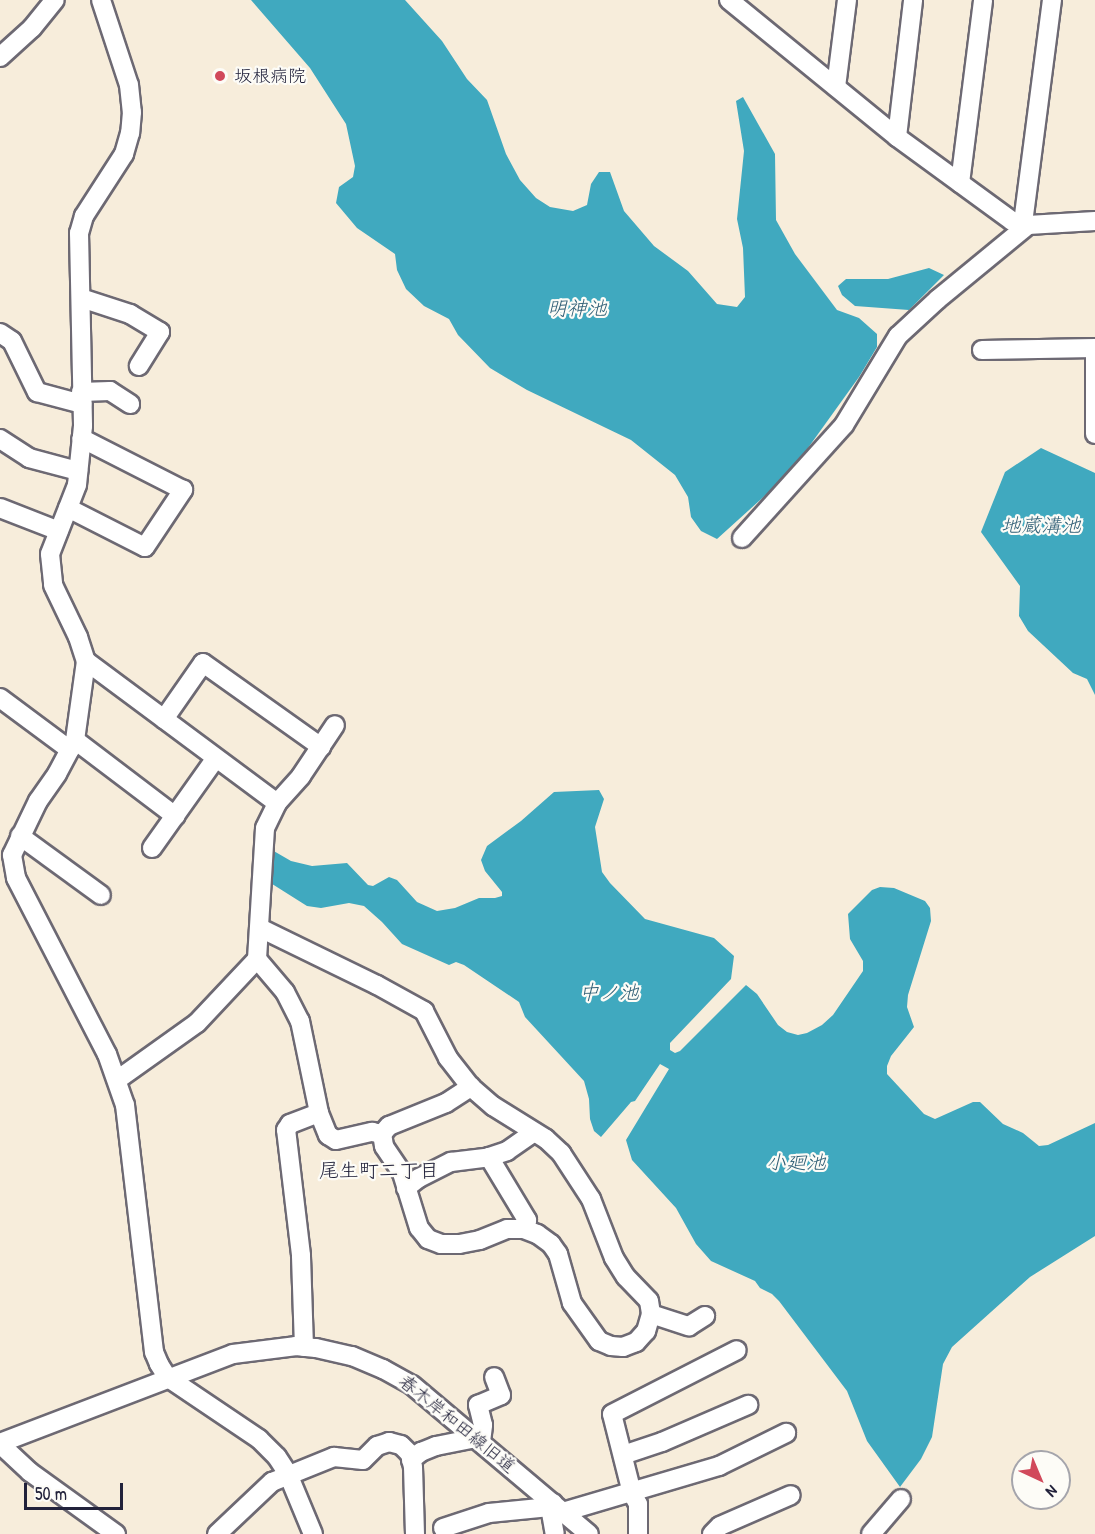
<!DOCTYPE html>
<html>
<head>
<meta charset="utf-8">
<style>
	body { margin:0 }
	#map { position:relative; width:1095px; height:1534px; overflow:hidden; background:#f7eddb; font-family:"Patrick Hand","Klee One",sans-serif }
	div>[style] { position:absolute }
	.water>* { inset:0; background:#40a9bf }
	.roads { filter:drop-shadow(2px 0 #6d6973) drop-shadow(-2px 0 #6d6973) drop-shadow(0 2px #6d6973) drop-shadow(0 -2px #6d6973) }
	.minor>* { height:18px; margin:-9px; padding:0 9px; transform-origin:9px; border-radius:9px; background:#fff }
	.dots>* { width:16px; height:16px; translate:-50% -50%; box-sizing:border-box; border:3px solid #fdfcf7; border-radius:50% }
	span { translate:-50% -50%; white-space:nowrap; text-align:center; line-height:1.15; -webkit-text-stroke:4.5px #fdfcf7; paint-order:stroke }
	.poi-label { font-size:18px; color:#22223b }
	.left { translate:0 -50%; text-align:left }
	.street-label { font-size:18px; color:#22223b }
	.water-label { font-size:20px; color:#305f76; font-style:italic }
	.neighbourhood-label { font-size:20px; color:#22223b }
	.north { position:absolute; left:1011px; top:1450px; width:60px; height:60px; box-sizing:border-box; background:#fdfcf7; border:2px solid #a5a5ac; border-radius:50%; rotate:136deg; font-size:16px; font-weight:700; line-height:24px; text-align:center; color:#22223b }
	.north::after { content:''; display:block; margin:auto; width:21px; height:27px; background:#d1495b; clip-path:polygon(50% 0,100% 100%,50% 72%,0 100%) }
	.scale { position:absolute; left:24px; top:1483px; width:99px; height:27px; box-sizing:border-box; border:3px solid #22223b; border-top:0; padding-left:8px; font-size:18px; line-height:21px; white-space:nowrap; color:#22223b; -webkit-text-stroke:4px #fdfcf7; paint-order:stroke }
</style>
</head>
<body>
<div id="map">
	<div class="water">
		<div style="clip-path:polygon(251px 0,405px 0,442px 41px,467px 79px,487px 100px,506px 154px,520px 180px,536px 198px,550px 207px,573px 211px,587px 205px,591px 184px,599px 172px,610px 172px,624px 211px,654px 246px,688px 271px,717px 304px,737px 307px,745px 297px,743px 248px,737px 219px,744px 151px,736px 101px,743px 97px,775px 154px,776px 220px,795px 254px,837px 310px,859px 318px,877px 334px,877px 347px,859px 377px,790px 473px,717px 539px,701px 531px,691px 517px,688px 497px,675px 475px,631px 440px,527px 390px,490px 368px,458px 335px,449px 319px,424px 306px,406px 289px,397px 270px,395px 254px,357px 228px,336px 203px,339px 187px,353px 177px,355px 166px,346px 124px,310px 68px)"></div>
		<div style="clip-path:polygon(929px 268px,944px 275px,909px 310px,855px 306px,842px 295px,838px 286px,846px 279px,888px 279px)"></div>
		<div style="clip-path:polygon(1041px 448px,1095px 473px,1095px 695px,1087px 679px,1073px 673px,1028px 631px,1019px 616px,1020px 586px,981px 532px,1005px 472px)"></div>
		<div style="clip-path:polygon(599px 790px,604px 799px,595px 827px,602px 872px,610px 883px,645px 919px,714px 938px,734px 956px,731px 979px,670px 1043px,670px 1050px,675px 1053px,680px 1051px,746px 985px,757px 994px,778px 1025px,787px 1032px,798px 1035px,807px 1033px,822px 1025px,833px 1015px,863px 971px,863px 961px,850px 939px,848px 914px,872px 890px,880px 887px,894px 888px,925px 901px,930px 908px,931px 921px,908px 995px,907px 1007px,914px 1027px,891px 1056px,887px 1066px,887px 1074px,924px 1114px,935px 1119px,973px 1102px,980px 1102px,1003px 1124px,1023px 1133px,1039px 1146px,1048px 1145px,1095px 1123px,1095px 1236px,1030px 1277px,952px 1347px,943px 1364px,932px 1437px,921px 1459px,900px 1487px,867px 1441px,847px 1391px,779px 1301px,772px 1294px,760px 1288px,755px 1281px,711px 1261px,696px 1244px,676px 1208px,632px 1160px,626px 1140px,669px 1069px,660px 1064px,635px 1101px,631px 1102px,601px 1137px,594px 1131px,590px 1119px,589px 1099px,584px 1081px,525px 1017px,519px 1002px,464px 965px,456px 962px,449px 965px,402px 944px,382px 922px,364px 906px,349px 903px,321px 908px,307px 906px,269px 882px,272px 850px,291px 861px,312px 866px,347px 863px,368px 885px,373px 886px,389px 877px,397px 880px,417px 902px,437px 911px,455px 908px,479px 898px,495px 898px,502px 896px,502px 892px,485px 871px,481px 860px,487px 846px,521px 821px,554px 792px)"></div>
	</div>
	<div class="roads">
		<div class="minor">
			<div style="left:101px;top:0;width:89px;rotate:71.8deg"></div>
			<div style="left:129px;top:85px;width:27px;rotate:84deg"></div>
			<div style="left:132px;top:112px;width:21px;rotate:95deg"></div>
			<div style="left:130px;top:133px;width:22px;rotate:106deg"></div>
			<div style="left:124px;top:154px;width:74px;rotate:122.8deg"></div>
			<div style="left:84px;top:216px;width:18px;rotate:106deg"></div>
			<div style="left:79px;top:233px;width:193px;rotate:88.8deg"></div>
			<div style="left:83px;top:426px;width:59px;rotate:95.8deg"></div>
			<div style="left:77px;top:485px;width:74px;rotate:111.4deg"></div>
			<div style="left:50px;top:554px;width:31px;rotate:84deg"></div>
			<div style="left:53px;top:585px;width:58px;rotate:64.3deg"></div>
			<div style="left:78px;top:637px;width:25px;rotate:72deg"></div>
			<div style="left:86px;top:661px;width:80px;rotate:97.9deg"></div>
			<div style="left:75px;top:740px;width:38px;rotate:118deg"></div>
			<div style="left:57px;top:774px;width:33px;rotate:125deg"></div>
			<div style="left:38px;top:801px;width:60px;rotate:115.7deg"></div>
			<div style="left:12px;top:855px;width:23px;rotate:80deg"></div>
			<div style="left:16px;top:878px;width:198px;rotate:62.7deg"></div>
			<div style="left:107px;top:1054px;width:54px;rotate:70.6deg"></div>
			<div style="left:125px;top:1105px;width:249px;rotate:83.3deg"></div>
			<div style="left:154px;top:1352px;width:13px;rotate:67deg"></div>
			<div style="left:159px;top:1364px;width:15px;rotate:58deg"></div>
			<div style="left:167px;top:1377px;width:111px;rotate:34deg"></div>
			<div style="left:259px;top:1439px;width:25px;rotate:45deg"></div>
			<div style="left:277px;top:1457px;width:20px;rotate:57deg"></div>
			<div style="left:288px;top:1474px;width:65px;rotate:67.4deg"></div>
			<div style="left:729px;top:0;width:217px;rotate:39.2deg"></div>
			<div style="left:897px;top:137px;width:142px;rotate:36.1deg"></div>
			<div style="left:1012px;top:221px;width:16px;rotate:14deg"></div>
			<div style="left:1028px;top:225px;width:67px;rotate:-3.4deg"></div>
			<div style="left:0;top:57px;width:43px;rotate:-42.2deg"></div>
			<div style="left:32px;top:28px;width:36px;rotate:-51deg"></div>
			<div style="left:836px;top:87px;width:88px;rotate:-82.8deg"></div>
			<div style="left:897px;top:137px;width:138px;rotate:-83.3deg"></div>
			<div style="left:960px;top:183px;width:184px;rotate:-82.8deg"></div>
			<div style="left:1023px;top:223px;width:225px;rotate:-82.6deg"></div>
			<div style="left:81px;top:298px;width:52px;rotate:18.1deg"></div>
			<div style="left:130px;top:314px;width:35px;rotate:31deg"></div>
			<div style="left:160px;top:332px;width:40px;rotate:122deg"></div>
			<div style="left:0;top:333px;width:14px;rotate:34deg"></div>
			<div style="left:12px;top:341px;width:57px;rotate:63.9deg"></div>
			<div style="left:37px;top:392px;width:47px;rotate:14.9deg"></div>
			<div style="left:982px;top:350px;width:113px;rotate:-1deg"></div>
			<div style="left:1095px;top:353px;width:81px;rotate:90deg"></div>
			<div style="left:81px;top:392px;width:29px;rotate:-2deg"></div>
			<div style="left:110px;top:391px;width:24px;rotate:33deg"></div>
			<div style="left:0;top:439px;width:35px;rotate:33deg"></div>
			<div style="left:29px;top:458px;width:51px;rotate:14.9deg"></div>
			<div style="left:0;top:508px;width:63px;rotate:21.3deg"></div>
			<div style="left:68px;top:508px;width:86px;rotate:26.9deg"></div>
			<div style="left:145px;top:547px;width:69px;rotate:-56.3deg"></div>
			<div style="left:183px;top:490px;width:114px;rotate:-153deg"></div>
			<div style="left:742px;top:538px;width:152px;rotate:-47.9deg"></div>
			<div style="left:844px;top:425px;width:104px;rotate:-58.8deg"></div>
			<div style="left:898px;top:336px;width:54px;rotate:-42.8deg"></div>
			<div style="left:938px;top:299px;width:117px;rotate:-39.4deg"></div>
			<div style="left:86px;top:661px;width:238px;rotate:36.6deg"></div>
			<div style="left:0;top:698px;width:87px;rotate:36.6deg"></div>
			<div style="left:164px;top:719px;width:68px;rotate:-55.1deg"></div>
			<div style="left:203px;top:663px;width:145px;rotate:35.4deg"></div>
			<div style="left:75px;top:740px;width:126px;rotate:37.2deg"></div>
			<div style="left:20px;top:836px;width:100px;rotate:36.1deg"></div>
			<div style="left:152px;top:848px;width:110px;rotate:-54.6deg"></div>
			<div style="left:260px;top:928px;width:130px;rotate:26deg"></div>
			<div style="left:377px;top:985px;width:54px;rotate:29deg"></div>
			<div style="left:424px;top:1011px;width:53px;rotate:62.9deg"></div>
			<div style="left:448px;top:1058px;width:37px;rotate:52deg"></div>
			<div style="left:471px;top:1087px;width:29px;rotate:41deg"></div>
			<div style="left:493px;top:1106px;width:62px;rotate:31.9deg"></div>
			<div style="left:546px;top:1139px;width:21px;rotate:43deg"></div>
			<div style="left:561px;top:1153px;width:55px;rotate:56.9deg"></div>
			<div style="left:591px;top:1199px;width:63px;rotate:68.7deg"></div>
			<div style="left:614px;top:1258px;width:22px;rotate:58deg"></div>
			<div style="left:626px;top:1277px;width:33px;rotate:46deg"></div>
			<div style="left:649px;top:1301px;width:13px;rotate:81deg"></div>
			<div style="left:651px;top:1314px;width:18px;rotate:106deg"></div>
			<div style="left:646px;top:1331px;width:15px;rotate:132deg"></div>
			<div style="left:636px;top:1342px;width:14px;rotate:159deg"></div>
			<div style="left:623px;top:1347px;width:12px;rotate:-175deg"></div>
			<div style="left:611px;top:1346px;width:13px;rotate:-157deg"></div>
			<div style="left:599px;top:1341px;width:47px;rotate:-125.4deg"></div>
			<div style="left:572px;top:1303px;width:51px;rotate:-105.9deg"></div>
			<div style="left:558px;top:1254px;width:12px;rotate:-125deg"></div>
			<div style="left:551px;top:1244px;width:17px;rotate:-144deg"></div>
			<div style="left:537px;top:1234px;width:14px;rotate:-159deg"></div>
			<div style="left:524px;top:1229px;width:17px;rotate:180deg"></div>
			<div style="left:507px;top:1229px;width:29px;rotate:158deg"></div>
			<div style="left:480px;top:1240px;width:21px;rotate:169deg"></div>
			<div style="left:459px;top:1244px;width:18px;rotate:180deg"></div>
			<div style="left:441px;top:1244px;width:14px;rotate:-159deg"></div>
			<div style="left:428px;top:1239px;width:14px;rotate:-129deg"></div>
			<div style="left:419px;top:1228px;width:58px;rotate:-107.2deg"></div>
			<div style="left:402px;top:1173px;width:32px;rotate:-124deg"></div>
			<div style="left:384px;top:1146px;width:12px;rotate:-99deg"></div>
			<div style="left:382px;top:1134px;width:11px;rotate:-49deg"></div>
			<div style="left:389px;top:1126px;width:61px;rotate:-22deg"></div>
			<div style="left:446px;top:1103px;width:30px;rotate:-33deg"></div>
			<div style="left:257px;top:959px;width:43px;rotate:49.7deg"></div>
			<div style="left:285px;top:992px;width:33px;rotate:63deg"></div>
			<div style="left:300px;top:1021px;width:94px;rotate:78.3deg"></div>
			<div style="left:319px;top:1113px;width:24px;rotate:68deg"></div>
			<div style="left:328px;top:1135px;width:9px;rotate:32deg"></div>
			<div style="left:336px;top:1140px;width:37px;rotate:-13deg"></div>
			<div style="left:372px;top:1132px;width:10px;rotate:11deg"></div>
			<div style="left:117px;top:1080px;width:98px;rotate:-35.5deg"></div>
			<div style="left:197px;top:1023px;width:88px;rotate:-46.8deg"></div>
			<div style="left:257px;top:959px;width:131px;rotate:-86.5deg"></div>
			<div style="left:265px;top:828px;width:28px;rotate:-64deg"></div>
			<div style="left:277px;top:803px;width:36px;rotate:-48deg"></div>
			<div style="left:301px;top:776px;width:61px;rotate:-56.3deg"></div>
			<div style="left:489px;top:1157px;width:74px;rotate:58.9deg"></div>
			<div style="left:527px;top:1220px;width:9px;rotate:108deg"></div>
			<div style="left:406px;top:1188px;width:16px;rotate:-38deg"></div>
			<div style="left:419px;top:1178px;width:36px;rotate:-27deg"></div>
			<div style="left:451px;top:1162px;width:38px;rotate:-7deg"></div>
			<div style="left:489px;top:1157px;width:19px;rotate:-18deg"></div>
			<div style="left:507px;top:1151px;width:33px;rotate:-35deg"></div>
			<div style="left:651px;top:1314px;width:40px;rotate:18deg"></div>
			<div style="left:689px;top:1326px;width:19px;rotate:-32deg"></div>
			<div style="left:304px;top:1347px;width:92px;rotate:-91.9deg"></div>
			<div style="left:301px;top:1255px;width:126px;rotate:-96.8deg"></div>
			<div style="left:286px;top:1130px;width:7px;rotate:-56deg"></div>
			<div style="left:290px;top:1124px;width:31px;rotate:-21deg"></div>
			<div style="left:481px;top:1442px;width:17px;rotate:-83deg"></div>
			<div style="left:483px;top:1425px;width:21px;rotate:-104deg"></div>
			<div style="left:478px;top:1405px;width:25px;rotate:-23deg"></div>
			<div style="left:501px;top:1395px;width:19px;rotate:-111deg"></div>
			<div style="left:0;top:1443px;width:249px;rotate:-20.9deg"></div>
			<div style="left:233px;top:1354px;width:64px;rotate:-7.2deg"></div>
			<div style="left:296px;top:1346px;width:20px;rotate:6deg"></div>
			<div style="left:316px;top:1348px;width:37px;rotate:13deg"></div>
			<div style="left:352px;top:1356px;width:34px;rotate:23deg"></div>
			<div style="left:383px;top:1369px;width:33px;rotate:29deg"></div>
			<div style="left:412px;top:1385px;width:231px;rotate:40.1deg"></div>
			<div style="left:0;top:1444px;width:41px;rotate:43deg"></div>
			<div style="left:30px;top:1472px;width:106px;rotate:35.8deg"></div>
			<div style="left:623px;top:1455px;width:41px;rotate:-18.4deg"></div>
			<div style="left:662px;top:1442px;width:94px;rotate:-23.3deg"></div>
			<div style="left:411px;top:1460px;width:13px;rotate:-39deg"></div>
			<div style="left:421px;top:1452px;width:16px;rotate:-22deg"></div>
			<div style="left:436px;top:1446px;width:41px;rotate:-11.3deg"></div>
			<div style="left:553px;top:1503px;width:5px;rotate:127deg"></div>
			<div style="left:550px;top:1507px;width:27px;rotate:80deg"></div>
			<div style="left:563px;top:1512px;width:163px;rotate:-16.4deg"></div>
			<div style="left:719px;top:1466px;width:75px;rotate:-26.2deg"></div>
			<div style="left:443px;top:1528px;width:48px;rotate:-18.1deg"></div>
			<div style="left:489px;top:1513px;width:61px;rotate:-5.6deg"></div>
			<div style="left:217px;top:1534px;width:76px;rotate:-43.4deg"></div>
			<div style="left:272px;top:1482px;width:67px;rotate:-22deg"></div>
			<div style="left:334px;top:1457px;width:29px;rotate:6deg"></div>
			<div style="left:363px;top:1460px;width:20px;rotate:-45deg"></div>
			<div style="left:377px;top:1446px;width:13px;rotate:-18deg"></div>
			<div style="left:389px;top:1442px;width:12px;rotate:14deg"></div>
			<div style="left:401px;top:1445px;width:13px;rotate:45deg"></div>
			<div style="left:410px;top:1454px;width:13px;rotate:77deg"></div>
			<div style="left:413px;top:1467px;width:67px;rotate:88.3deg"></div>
			<div style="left:638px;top:1534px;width:30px;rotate:-90deg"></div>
			<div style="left:638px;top:1504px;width:13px;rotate:-119deg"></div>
			<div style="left:632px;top:1493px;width:81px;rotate:-104.2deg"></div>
			<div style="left:612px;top:1414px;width:140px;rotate:-27.1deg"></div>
			<div style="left:712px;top:1534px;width:11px;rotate:-45deg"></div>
			<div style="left:720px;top:1526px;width:77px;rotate:-23.6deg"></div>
			<div style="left:871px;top:1534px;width:46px;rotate:-49.4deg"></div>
		</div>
	</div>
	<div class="dots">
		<div style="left:220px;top:76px;background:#d1495b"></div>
	</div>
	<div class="poi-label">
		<span class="left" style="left:234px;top:76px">坂根病院</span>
	</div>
	<div class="street-label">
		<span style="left:457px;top:1424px;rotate:39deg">春木岸和田線旧道</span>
	</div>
	<div class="water-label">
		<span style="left:577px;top:307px">明神池</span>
		<span style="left:1041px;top:524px">地蔵溝池</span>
		<span style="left:609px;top:991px">中ノ池</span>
		<span style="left:796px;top:1161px">小廻池</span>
	</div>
	<div class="neighbourhood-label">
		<span style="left:379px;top:1169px">尾生町二丁目</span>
	</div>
	<div class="north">N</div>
	<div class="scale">50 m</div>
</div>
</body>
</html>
